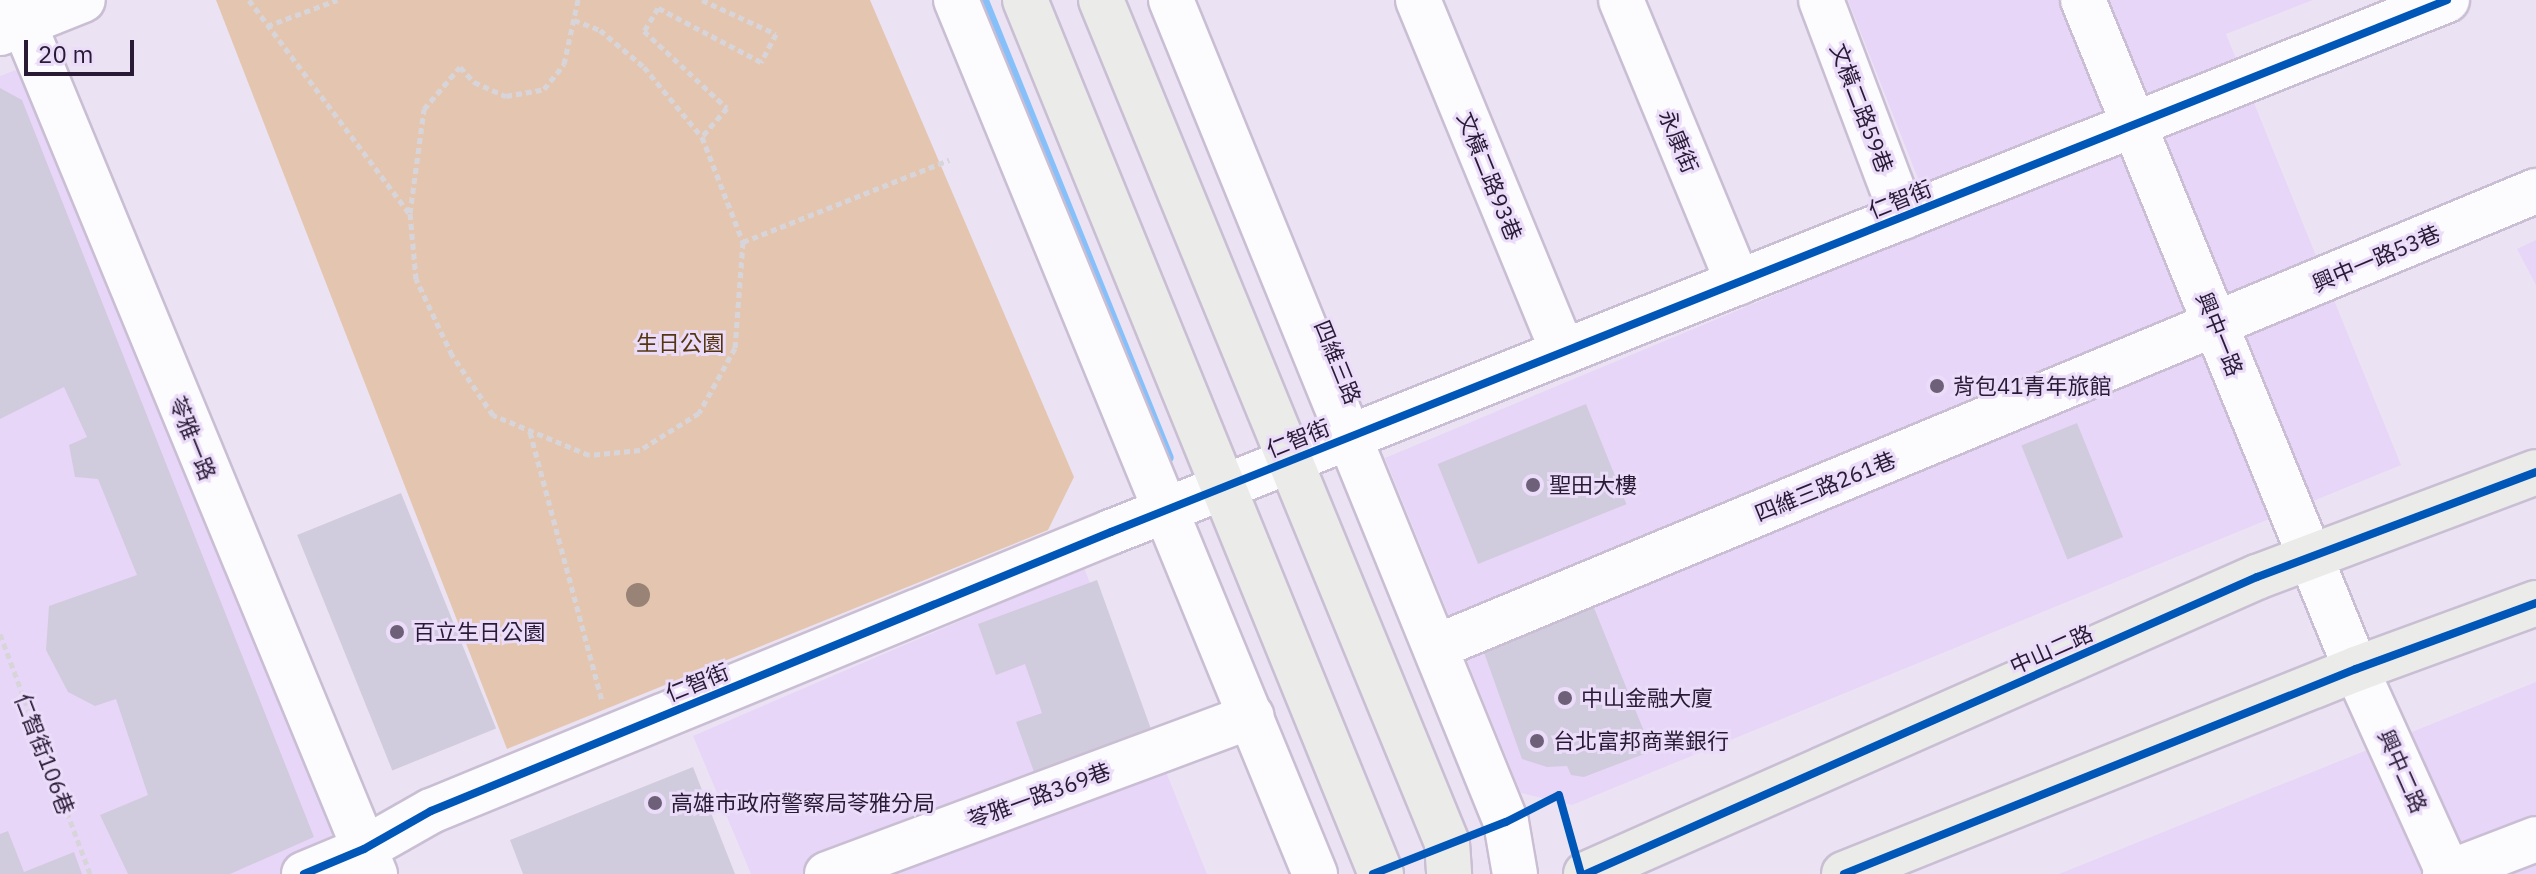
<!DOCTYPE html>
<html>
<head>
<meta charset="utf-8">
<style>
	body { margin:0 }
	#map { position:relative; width:2536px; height:874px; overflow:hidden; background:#ebe3f3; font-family:"IBM Plex Sans","Noto Sans TC",sans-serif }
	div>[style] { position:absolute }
	.built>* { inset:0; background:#e7d6f8 }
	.green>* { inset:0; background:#e4c6b0 }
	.stream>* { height:11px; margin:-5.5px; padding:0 5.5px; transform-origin:5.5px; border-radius:5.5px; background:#86c0fb }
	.building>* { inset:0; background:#d1ccdd; transform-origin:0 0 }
	.path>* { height:5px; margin-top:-2.5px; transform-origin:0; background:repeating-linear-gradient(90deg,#d7d5da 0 6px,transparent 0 10px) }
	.roads { filter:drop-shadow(2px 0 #c9bed3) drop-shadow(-2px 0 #c9bed3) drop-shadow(0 2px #c9bed3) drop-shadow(0 -2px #c9bed3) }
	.minor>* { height:44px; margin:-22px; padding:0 22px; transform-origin:22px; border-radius:22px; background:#fcfbfd }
	.major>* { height:44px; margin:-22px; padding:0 22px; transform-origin:22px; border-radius:22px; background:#ebece9 }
	.cycleway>* { height:8px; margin:-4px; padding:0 4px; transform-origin:4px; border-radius:4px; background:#0057b8 }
	.trees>* { width:24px; height:24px; margin:-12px; border-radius:50%; background:#988376 }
	.dots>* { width:22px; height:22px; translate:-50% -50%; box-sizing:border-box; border:4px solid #ebdcfa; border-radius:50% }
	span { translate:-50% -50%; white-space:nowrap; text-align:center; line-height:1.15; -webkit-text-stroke:6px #ebdcfa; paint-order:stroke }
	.street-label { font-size:22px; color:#291a36 }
	.park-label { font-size:22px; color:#54350f }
	.poi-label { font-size:22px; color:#291a36 }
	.left { translate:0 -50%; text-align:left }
	.scale { position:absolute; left:24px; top:40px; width:110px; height:36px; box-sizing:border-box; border:4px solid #291a36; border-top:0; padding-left:10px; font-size:24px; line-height:28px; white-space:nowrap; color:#291a36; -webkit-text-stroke:6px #ebdcfa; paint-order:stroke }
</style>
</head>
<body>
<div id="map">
	<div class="built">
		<div style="clip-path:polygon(1848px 0,2313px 0,2226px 34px,2401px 465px,1572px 805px,1521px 793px,1385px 458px,1937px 227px)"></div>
		<div style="clip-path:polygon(47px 58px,366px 874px,0 874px,0 76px)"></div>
		<div style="clip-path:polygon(2536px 240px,2536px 285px,2517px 249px)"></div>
		<div style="clip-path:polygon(1084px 568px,1207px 874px,751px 874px,693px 736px)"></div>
		<div style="clip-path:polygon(2536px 682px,2536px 874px,2059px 874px)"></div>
	</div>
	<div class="green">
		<div style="clip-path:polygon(216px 0,870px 0,1074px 477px,1048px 530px,507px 749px)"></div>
	</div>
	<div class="stream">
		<div style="left:983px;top:0;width:493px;rotate:68deg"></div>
	</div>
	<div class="building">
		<div style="clip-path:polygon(0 88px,22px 100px,314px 837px,230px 874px,128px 874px,100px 815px,148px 795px,116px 699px,95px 706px,68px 692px,46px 650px,49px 606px,137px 575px,98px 479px,75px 477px,69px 445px,87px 437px,64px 387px,0 419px)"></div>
		<div style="left:1586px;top:404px;width:108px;height:160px;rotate:68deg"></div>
		<div style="left:2077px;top:423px;width:123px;height:60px;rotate:68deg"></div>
		<div style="left:401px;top:493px;width:254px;height:112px;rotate:68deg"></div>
		<div style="clip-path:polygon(1097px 580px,1151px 729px,1034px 772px,1016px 722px,1042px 713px,1025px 664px,996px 675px,978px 624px)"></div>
		<div style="clip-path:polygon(1590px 598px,1652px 751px,1584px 777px,1571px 775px,1567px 766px,1547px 767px,1522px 759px,1481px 644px)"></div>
		<div style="clip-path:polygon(693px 767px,735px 874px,523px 874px,510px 840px)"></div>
		<div style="clip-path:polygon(8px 831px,24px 872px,74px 852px,82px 874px,0 874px,0 834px)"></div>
	</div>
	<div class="path">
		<div style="left:249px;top:0;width:266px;rotate:53.1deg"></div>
		<div style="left:702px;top:0;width:81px;rotate:24.7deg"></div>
		<div style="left:776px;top:34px;width:32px;rotate:118deg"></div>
		<div style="left:761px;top:62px;width:116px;rotate:-152.3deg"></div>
		<div style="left:658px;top:8px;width:27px;rotate:121deg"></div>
		<div style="left:644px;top:31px;width:113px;rotate:42.9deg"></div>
		<div style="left:727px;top:108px;width:38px;rotate:131deg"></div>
		<div style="left:574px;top:20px;width:28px;rotate:21deg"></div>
		<div style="left:600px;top:30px;width:57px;rotate:40.1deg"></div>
		<div style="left:644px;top:67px;width:91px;rotate:50.4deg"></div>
		<div style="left:702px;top:137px;width:113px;rotate:68.7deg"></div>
		<div style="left:743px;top:242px;width:106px;rotate:94.3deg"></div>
		<div style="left:735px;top:348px;width:74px;rotate:119deg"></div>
		<div style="left:699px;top:413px;width:70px;rotate:147.9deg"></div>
		<div style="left:640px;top:450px;width:51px;rotate:174.4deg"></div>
		<div style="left:589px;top:455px;width:104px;rotate:-157.4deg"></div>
		<div style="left:493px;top:415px;width:73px;rotate:-124.3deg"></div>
		<div style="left:452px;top:355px;width:84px;rotate:-115.3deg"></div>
		<div style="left:416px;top:279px;width:66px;rotate:-95.2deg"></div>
		<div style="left:410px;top:213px;width:105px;rotate:-82.3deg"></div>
		<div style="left:424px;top:109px;width:55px;rotate:-49.4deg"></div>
		<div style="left:460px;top:67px;width:21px;rotate:47deg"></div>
		<div style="left:474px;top:82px;width:35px;rotate:24deg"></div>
		<div style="left:506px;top:96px;width:39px;rotate:-10deg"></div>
		<div style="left:544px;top:89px;width:32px;rotate:-51deg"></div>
		<div style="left:564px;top:64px;width:66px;rotate:-77.7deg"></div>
		<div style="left:267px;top:26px;width:75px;rotate:-20.4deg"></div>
		<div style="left:743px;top:242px;width:222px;rotate:-21.7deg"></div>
		<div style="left:530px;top:432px;width:278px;rotate:75deg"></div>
		<div style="left:0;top:634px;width:256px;rotate:69.4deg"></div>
	</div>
	<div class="roads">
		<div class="minor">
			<div style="left:14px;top:0;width:946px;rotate:67.56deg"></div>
			<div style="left:956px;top:0;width:945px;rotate:67.67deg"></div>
			<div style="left:1171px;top:0;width:888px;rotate:67.83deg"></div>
			<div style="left:1506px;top:822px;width:53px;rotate:80.2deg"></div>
			<div style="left:1418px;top:0;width:381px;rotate:67.6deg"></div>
			<div style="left:1621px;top:0;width:306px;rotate:67.5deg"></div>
			<div style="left:1821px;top:0;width:232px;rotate:69.3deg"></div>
			<div style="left:2083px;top:0;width:723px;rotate:67.8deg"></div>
			<div style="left:2356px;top:669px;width:225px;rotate:65.6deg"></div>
			<div style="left:0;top:33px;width:89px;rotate:-21.7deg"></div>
			<div style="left:1436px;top:647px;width:1191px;rotate:-22.52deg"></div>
			<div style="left:304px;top:874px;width:65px;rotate:-22.6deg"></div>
			<div style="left:364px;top:849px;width:77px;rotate:-29.6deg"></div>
			<div style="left:431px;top:811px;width:735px;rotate:-22.31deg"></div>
			<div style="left:1111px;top:532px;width:1438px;rotate:-21.71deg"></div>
			<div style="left:827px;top:874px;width:453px;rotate:-20.4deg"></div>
			<div style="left:2445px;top:874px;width:97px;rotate:-21deg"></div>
		</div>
		<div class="major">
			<div style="left:1025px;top:0;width:944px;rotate:67.84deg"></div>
			<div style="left:1101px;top:0;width:911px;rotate:67.68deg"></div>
			<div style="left:1447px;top:843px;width:31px;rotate:86deg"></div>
			<div style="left:1586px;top:874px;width:734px;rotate:-23.88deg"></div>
			<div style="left:2257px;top:577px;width:298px;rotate:-20.6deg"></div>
			<div style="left:1844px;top:874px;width:552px;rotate:-21.82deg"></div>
			<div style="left:2356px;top:669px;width:192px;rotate:-20.1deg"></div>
		</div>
	</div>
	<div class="cycleway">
		<div style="left:304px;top:874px;width:65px;rotate:-22.6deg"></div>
		<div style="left:364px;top:849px;width:77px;rotate:-29.6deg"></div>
		<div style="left:431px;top:811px;width:735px;rotate:-22.31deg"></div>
		<div style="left:1111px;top:532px;width:1438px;rotate:-21.71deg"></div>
		<div style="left:1373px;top:874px;width:143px;rotate:-21.4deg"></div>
		<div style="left:1506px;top:822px;width:59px;rotate:-27deg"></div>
		<div style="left:1559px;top:795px;width:82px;rotate:74.4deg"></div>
		<div style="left:1586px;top:874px;width:734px;rotate:-23.88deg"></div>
		<div style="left:2257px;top:577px;width:298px;rotate:-20.6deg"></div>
		<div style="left:1844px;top:874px;width:552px;rotate:-21.82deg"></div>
		<div style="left:2356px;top:669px;width:192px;rotate:-20.1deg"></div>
	</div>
	<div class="trees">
		<div style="left:638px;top:595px"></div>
	</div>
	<div class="dots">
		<div style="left:1937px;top:386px;background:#6d6078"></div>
		<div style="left:1533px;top:485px;background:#6d6078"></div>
		<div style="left:397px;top:632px;background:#6d6078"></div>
		<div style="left:1565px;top:698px;background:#6d6078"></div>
		<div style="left:1537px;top:741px;background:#6d6078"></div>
		<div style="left:655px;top:803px;background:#6d6078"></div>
	</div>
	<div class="street-label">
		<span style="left:1862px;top:108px;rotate:69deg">文橫二路59巷</span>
		<span style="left:1679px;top:141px;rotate:67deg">永康街</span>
		<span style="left:1490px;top:176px;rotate:68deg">文橫二路93巷</span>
		<span style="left:1900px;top:199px;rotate:-22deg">仁智街</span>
		<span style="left:2376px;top:258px;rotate:-23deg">興中一路53巷</span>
		<span style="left:2220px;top:334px;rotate:68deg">興中一路</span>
		<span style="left:1338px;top:362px;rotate:68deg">四維三路</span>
		<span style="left:193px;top:438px;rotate:68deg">苓雅一路</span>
		<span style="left:1298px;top:438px;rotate:-22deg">仁智街</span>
		<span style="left:1825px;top:486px;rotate:-22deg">四維三路261巷</span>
		<span style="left:2051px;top:649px;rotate:-24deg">中山二路</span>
		<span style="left:697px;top:682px;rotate:-22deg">仁智街</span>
		<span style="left:45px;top:754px;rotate:69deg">仁智街106巷</span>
		<span style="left:2403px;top:771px;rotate:66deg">興中二路</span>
		<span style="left:1039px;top:795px;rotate:-20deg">苓雅一路369巷</span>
	</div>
	<div class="park-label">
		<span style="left:680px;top:343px">生日公園</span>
	</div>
	<div class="poi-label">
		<span class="left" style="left:1953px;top:386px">背包41青年旅館</span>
		<span class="left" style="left:1549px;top:485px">聖田大樓</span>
		<span class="left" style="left:413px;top:632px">百立生日公園</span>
		<span class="left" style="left:1581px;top:698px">中山金融大廈</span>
		<span class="left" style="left:1553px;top:741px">台北富邦商業銀行</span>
		<span class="left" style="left:671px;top:803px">高雄市政府警察局苓雅分局</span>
	</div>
	<div class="scale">20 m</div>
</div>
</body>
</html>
